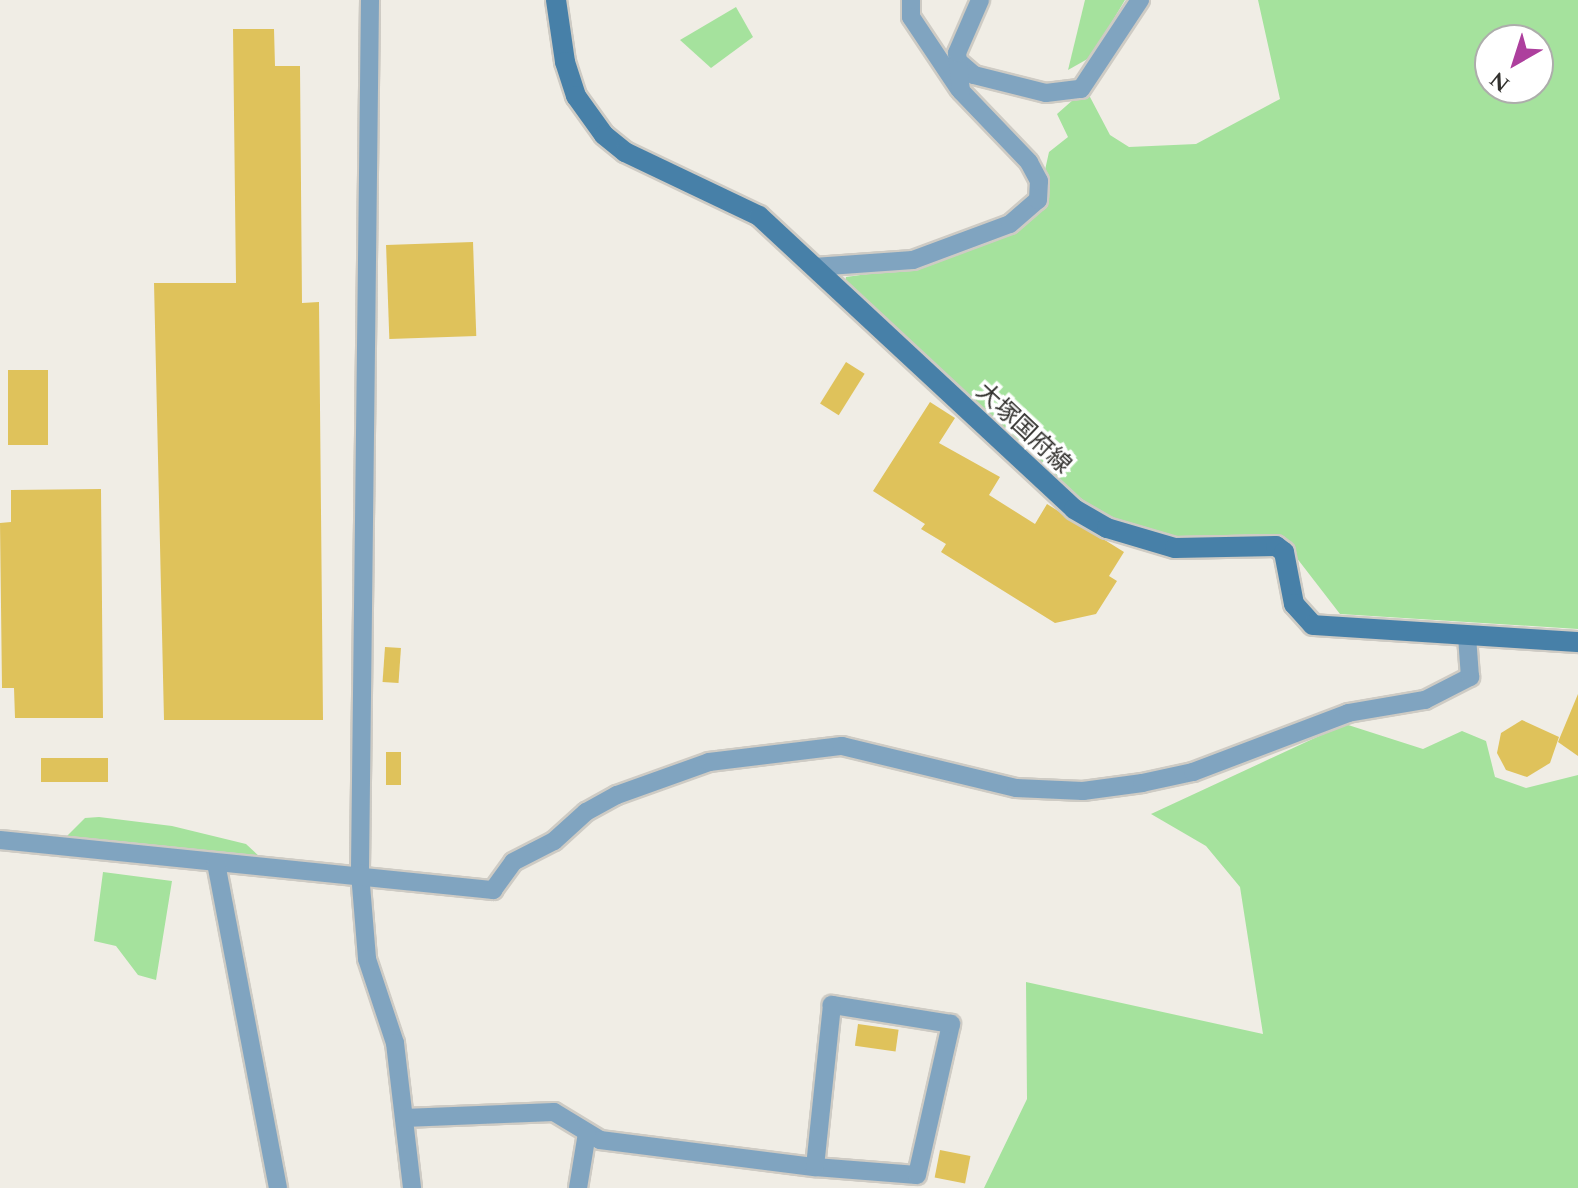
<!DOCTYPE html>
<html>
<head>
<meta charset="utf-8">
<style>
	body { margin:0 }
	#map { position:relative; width:1578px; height:1188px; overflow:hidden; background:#f0ede5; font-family:Spectral,"Noto Sans JP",serif }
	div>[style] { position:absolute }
	.green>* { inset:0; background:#a5e29d }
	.building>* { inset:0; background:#dfc25b; transform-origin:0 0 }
	.roads { filter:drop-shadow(2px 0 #cecbc4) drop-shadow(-2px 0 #cecbc4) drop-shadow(0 2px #cecbc4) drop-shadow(0 -2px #cecbc4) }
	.street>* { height:18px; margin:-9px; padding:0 9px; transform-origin:9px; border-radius:9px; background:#80a4c0 }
	.secondary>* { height:20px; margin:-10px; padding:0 10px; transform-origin:10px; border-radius:10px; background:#4780a8 }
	span { translate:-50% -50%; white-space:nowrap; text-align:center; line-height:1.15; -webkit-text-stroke:7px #fff; paint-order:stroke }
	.street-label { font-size:24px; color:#32312e }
	.north { position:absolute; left:1474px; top:24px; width:80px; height:80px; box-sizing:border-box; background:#fff; border:2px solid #adadab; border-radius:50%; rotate:219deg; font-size:22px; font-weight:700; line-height:32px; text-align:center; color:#32312e }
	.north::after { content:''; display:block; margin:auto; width:28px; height:36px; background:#ad3f9d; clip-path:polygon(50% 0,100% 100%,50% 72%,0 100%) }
</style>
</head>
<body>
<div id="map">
	<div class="green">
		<div style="clip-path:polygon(1085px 0,1125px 0,1091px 57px,1068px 70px)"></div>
		<div style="clip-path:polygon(evenodd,1258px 0,1578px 0,1578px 629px,1340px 614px,1279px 535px,1173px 537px,1111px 520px,1048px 475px,845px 282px,846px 277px,919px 267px,1035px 215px,1049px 152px,1068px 137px,1057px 114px,1074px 99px,1090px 97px,1110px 135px,1129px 147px,1196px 144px,1280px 99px,1258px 0,1490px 40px,1538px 40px,1538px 88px,1490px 88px,1490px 40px)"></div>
		<div style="clip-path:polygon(736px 7px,753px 37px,711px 68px,680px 40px)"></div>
		<div style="clip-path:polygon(1345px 724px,1423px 749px,1462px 731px,1486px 741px,1495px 777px,1526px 788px,1578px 775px,1578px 1188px,984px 1188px,1027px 1099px,1026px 982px,1263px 1034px,1240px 887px,1206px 846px,1151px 814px)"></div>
		<div style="clip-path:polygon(99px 817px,172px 826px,246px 844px,261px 858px,67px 836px,85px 818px)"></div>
		<div style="clip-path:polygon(103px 872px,172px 881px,156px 980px,138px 975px,116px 946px,94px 941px)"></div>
	</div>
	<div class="building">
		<div style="clip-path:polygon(233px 29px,274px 29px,275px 66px,300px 66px,302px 303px,319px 302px,323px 720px,164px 720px,154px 283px,236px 283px)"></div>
		<div style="left:473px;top:242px;width:94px;height:87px;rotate:88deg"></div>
		<div style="left:846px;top:362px;width:22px;height:49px;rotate:32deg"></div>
		<div style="left:8px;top:370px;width:40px;height:75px"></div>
		<div style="clip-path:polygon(930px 402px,955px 418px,939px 443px,1000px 477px,989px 495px,1035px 524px,1047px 504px,1124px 552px,1109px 576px,1117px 581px,1096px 614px,1055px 623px,941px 552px,946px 544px,921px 529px,925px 524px,873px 491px)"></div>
		<div style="clip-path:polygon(101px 489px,103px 718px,15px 718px,14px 688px,2px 688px,0 523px,11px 522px,11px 490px)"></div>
		<div style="left:385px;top:647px;width:16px;height:35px;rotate:4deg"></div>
		<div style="clip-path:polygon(1578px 694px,1578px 756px,1558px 742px)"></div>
		<div style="clip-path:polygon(1522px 720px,1559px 737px,1550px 763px,1527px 777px,1506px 770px,1497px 753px,1501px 733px)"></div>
		<div style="left:386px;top:752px;width:15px;height:33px"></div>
		<div style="left:108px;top:758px;width:24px;height:67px;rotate:90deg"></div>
		<div style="left:858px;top:1024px;width:41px;height:22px;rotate:8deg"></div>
		<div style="left:940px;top:1150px;width:31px;height:28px;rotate:11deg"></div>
	</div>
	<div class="roads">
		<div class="street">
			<div style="left:370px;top:0;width:873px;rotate:90.66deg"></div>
			<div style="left:360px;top:873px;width:86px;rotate:85.3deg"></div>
			<div style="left:367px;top:959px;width:89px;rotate:71.6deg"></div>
			<div style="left:395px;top:1043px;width:146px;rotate:83.3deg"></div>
			<div style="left:911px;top:0;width:17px;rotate:90deg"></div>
			<div style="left:911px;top:17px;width:87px;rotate:56.3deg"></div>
			<div style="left:959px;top:62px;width:20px;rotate:41deg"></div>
			<div style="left:974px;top:75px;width:74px;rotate:14deg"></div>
			<div style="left:1046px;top:93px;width:35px;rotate:-7deg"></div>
			<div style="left:1081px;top:89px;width:107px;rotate:-56.5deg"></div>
			<div style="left:814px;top:267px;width:99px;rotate:-4deg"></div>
			<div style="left:913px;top:260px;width:103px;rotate:-20.4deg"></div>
			<div style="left:1010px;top:224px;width:37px;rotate:-41deg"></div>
			<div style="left:1038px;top:200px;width:19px;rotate:-87deg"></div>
			<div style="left:1039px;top:181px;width:21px;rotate:-118deg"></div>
			<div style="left:1029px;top:162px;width:98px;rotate:-133.8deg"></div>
			<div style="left:961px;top:91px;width:38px;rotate:-96deg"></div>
			<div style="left:957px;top:53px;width:58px;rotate:-66.5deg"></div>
			<div style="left:0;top:840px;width:496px;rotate:5.8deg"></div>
			<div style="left:493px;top:890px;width:34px;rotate:-54deg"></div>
			<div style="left:513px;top:862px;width:46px;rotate:-27.1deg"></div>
			<div style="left:554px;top:841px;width:43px;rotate:-42.2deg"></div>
			<div style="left:586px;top:812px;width:35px;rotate:-29deg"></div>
			<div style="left:617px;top:795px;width:98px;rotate:-19.7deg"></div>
			<div style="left:709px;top:762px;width:134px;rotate:-6.9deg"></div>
			<div style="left:842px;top:746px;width:179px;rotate:13.6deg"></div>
			<div style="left:1016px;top:788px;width:67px;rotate:2.6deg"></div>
			<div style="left:1083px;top:791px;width:60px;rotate:-7.7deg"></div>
			<div style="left:1142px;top:783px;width:52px;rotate:-12.2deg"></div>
			<div style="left:1193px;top:772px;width:166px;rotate:-20.8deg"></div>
			<div style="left:1348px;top:713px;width:78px;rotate:-9.6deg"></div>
			<div style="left:1425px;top:700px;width:51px;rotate:-27.1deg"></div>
			<div style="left:1470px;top:677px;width:41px;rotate:-94.2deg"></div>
			<div style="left:216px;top:863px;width:331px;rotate:79.2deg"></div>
			<div style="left:404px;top:1118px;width:150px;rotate:-2.3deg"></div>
			<div style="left:554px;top:1112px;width:54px;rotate:31.3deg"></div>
			<div style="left:600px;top:1140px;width:217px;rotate:7.2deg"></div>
			<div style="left:815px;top:1167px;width:102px;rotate:4.5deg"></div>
			<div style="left:917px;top:1175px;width:155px;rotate:-77.3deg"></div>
			<div style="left:951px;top:1024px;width:121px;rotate:-170.9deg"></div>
			<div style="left:832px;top:1005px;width:163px;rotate:96deg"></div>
			<div style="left:578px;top:1188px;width:56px;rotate:-80.7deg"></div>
		</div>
		<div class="secondary">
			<div style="left:556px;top:0;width:63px;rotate:81.7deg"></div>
			<div style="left:565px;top:62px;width:36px;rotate:72deg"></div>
			<div style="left:576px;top:96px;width:48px;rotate:54.3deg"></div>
			<div style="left:604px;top:135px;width:27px;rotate:39deg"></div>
			<div style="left:625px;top:152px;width:148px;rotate:25.5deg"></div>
			<div style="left:759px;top:216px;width:430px;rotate:42.9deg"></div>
			<div style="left:1074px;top:509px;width:38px;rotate:30deg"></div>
			<div style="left:1107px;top:528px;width:71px;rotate:16.4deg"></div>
			<div style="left:1175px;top:548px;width:101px;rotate:-1.1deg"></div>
			<div style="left:1276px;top:546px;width:10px;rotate:37deg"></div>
			<div style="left:1284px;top:552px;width:53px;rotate:79.1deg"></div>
			<div style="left:1294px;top:604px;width:28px;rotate:48deg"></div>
			<div style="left:1313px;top:625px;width:266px;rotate:3.7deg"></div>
		</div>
	</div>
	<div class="street-label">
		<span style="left:1023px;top:429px;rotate:43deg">大塚国府線</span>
	</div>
	<div class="north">N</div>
</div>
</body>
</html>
